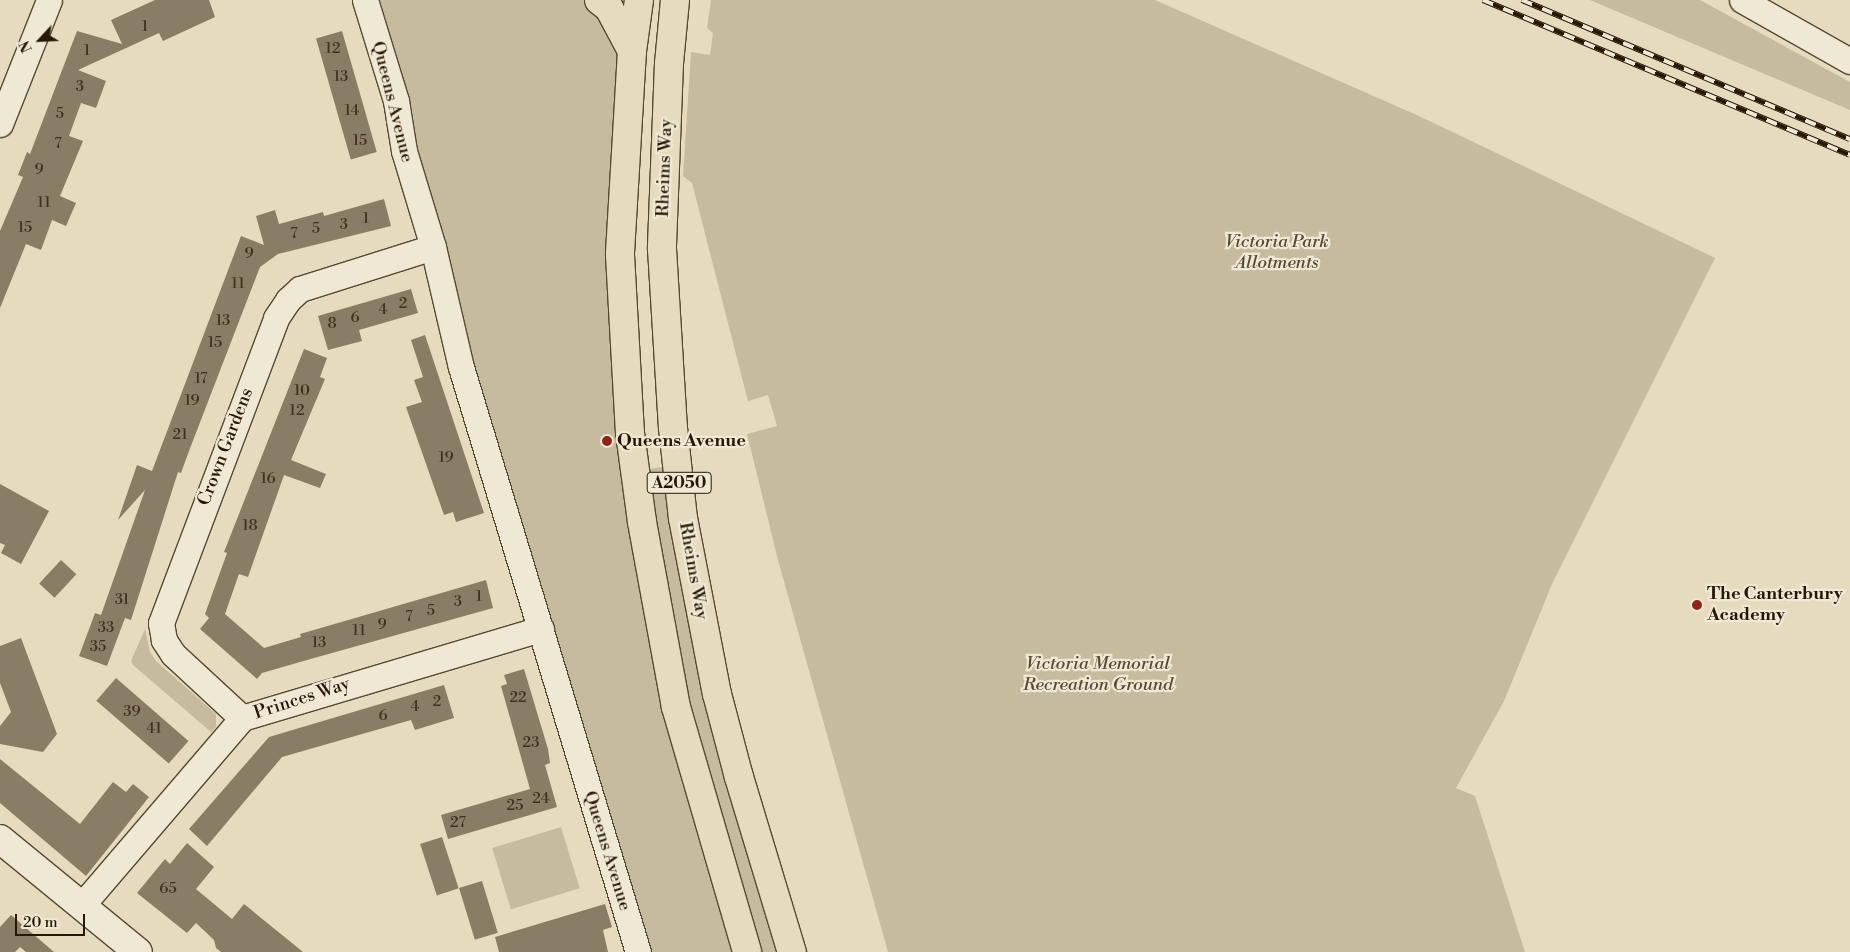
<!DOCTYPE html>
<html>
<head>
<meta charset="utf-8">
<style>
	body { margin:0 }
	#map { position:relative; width:1850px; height:952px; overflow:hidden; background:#e6dbbf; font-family:"Libre Bodoni",serif }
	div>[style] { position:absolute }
	.green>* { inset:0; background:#c6ba9f; transform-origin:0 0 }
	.building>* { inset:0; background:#8a7d65; transform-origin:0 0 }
	.roads { filter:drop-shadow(1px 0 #574932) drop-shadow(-1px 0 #574932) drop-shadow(0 1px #574932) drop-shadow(0 -1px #574932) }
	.street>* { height:25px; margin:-12.5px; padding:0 12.5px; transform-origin:12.5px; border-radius:12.5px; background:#efe8d5 }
	.secondary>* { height:28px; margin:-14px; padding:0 14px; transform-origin:14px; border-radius:14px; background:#efe8d5 }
	.primary>* { height:28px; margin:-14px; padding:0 14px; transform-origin:14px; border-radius:14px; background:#e6dbbf }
	.rail>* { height:5.5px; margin-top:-2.75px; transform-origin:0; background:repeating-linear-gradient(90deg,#efe8d5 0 11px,#271803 0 22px); box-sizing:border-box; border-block:1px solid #271803 }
	.dots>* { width:14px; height:14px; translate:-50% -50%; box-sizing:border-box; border:2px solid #efe8d5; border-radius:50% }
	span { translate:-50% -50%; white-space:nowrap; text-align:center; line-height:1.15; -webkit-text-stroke:4.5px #efe8d5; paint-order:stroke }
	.number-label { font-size:15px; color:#40311c }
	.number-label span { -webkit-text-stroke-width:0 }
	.shield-label span { padding:1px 4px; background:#efe8d5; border:1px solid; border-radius:4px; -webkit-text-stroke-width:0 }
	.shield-label { font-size:16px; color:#271803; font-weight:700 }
	.street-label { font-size:18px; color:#271803 }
	.park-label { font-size:18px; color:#574932; font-style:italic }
	.poi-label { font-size:18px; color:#271803; font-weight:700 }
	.left { translate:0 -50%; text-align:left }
	.north { position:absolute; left:15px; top:15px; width:50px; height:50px; -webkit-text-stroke:4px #efe8d5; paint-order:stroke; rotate:245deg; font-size:14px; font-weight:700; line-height:20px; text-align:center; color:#271803 }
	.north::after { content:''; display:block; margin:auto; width:18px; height:22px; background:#271803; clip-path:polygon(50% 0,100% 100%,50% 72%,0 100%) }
	.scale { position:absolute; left:15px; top:914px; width:70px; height:22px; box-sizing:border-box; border:2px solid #271803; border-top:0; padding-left:6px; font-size:15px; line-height:18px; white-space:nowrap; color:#271803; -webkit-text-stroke:4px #efe8d5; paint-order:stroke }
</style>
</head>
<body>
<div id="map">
	<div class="green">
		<div style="clip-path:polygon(365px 0,599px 0,632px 51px,622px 187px,642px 522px,747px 952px,638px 952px)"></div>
		<div style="clip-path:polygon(711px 0,1155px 0,1419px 116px,1715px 258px,1552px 584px,1504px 701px,1456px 788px,1475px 796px,1525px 952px,888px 952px,778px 560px,747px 434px,777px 426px,768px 395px,748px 401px,692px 183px,683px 176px,691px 52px,710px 55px,713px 33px,707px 28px)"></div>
		<div style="clip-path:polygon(1590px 0,1700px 0,1850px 82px,1850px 110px)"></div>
		<div style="clip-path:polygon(663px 467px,700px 685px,724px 779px,777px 952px,759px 952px,686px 690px,668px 603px,648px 469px)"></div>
		<div style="clip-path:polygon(145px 629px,150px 652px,156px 661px,216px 714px,216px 727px,211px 732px,133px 665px,131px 661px)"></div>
		<div style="left:561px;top:827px;width:64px;height:72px;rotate:73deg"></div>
	</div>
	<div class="building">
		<div style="clip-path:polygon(155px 0,209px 0,215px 17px,163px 41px,159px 33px,78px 70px,106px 81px,96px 108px,81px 103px,69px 136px,83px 141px,60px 196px,76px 203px,66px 226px,52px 220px,41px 250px,26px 244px,0 308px,0 231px,23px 177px,18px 175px,27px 152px,30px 154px,77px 31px,122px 44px,111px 20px)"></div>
		<div style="left:342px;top:31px;width:126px;height:27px;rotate:74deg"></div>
		<div style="clip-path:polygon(384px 199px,391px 226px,278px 254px,260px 267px,189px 451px,181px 473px,178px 472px,131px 620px,125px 618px,107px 666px,79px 656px,95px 613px,101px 615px,145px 490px,118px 520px,137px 465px,152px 471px,241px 236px,264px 245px,256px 216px,275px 210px,279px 224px,323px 212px,324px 216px)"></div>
		<div style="clip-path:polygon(411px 289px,418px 313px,359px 330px,362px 341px,328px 350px,318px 316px)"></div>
		<div style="clip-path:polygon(425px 335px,484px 513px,456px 522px,453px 512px,444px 515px,406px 407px,422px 402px,414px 380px,423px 377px,411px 340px)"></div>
		<div style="clip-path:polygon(304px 349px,327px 358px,320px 377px,325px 379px,291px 460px,326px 474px,320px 488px,284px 475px,248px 577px,239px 574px,225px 614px,264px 648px,301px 637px,300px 634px,486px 580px,493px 608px,307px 660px,262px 673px,257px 679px,200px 629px,209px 618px,205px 614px,227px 553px,224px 552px)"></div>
		<div style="clip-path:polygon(0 484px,49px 511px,21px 564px,1px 553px,5px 545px,0 543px)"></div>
		<div style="left:61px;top:560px;width:21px;height:32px;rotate:43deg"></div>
		<div style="clip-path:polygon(21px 638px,57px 734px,43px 752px,0 744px,0 726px,11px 712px,0 683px,0 646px)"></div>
		<div style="clip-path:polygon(524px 669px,548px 749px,550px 763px,545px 765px,557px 807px,448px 839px,441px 815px,530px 789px,501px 686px,507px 684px,504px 675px)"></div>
		<div style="left:116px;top:678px;width:96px;height:30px;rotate:41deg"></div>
		<div style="clip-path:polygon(444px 685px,454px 718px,415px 730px,411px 720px,282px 757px,207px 846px,189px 829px,269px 737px)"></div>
		<div style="clip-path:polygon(0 759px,80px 824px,113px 782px,126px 792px,133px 784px,149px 797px,86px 876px,0 803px)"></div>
		<div style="left:442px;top:837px;width:54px;height:23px;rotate:72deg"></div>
		<div style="clip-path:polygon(187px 843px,214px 867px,196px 889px,232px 919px,244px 904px,303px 952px,221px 952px,216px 948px,214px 940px,196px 923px,187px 933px,137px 893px,165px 859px,170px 864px)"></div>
		<div style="left:482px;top:881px;width:54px;height:24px;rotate:73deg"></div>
		<div style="clip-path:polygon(605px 904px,612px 927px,603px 930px,608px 952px,499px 952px,495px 937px)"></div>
		<div style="clip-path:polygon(11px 915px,54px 952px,26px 952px,20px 947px,15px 952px,0 952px,0 927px)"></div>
	</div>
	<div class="roads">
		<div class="street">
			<div style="left:365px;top:0;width:106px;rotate:72.9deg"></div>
			<div style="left:396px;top:101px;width:51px;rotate:80.9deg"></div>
			<div style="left:404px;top:151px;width:100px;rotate:73.2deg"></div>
			<div style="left:433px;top:247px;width:123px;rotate:76.9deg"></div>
			<div style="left:461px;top:367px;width:611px;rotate:73.17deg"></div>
			<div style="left:1742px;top:0;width:124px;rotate:29.5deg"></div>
			<div style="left:0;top:124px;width:133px;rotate:-68.4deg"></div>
			<div style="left:242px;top:718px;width:94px;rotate:-137.2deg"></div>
			<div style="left:173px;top:654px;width:17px;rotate:-123deg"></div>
			<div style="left:164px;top:640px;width:17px;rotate:-100deg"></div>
			<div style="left:161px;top:623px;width:326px;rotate:-69.3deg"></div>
			<div style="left:276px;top:318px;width:22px;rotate:-56deg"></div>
			<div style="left:288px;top:300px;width:16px;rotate:-43deg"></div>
			<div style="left:300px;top:289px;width:139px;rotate:-17.5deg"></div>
			<div style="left:82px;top:905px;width:246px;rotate:-49.4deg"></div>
			<div style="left:242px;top:718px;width:312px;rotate:-16.6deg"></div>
		</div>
		<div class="secondary">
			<div style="left:0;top:839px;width:178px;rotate:39.3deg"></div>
		</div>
		<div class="primary">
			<div style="left:599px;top:0;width:13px;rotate:39deg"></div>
			<div style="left:609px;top:8px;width:49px;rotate:61.9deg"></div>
			<div style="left:639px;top:0;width:51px;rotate:97.8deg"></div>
			<div style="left:632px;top:51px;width:204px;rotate:93.4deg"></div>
			<div style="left:620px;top:255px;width:178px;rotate:86.8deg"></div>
			<div style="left:630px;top:433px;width:90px;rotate:82.3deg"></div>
			<div style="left:642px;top:522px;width:188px;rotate:79.6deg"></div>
			<div style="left:676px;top:707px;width:255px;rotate:73.8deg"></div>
			<div style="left:675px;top:0;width:63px;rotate:95.4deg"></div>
			<div style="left:669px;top:63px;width:186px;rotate:92.2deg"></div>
			<div style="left:662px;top:249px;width:179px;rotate:86.5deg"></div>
			<div style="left:673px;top:428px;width:91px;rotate:83.7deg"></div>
			<div style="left:683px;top:518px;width:179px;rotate:79.1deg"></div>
			<div style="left:717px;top:694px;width:86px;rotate:75.2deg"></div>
			<div style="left:739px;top:777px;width:183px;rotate:73.2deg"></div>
		</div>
	</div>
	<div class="rail">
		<div style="left:1483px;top:0;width:398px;rotate:22.9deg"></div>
		<div style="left:1522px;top:0;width:356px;rotate:23deg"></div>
	</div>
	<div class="dots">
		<div style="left:607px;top:441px;background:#8f2418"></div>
		<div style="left:1697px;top:605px;background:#8f2418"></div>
	</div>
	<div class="number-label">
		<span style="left:145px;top:27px">1</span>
		<span style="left:333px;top:49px">12</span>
		<span style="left:87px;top:51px">1</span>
		<span style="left:341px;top:77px">13</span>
		<span style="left:80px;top:87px">3</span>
		<span style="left:352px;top:111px">14</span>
		<span style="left:60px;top:114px">5</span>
		<span style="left:360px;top:141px">15</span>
		<span style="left:58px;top:144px">7</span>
		<span style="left:39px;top:170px">9</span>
		<span style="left:44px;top:203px">11</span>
		<span style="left:366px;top:219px">1</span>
		<span style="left:344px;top:225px">3</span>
		<span style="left:25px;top:228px">15</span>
		<span style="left:316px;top:229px">5</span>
		<span style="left:294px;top:234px">7</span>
		<span style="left:249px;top:254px">9</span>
		<span style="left:238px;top:284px">11</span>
		<span style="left:403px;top:304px">2</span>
		<span style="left:383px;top:310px">4</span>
		<span style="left:355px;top:318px">6</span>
		<span style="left:223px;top:321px">13</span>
		<span style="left:332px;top:324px">8</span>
		<span style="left:215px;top:343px">15</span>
		<span style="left:201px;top:379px">17</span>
		<span style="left:302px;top:391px">10</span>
		<span style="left:192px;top:401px">19</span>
		<span style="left:297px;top:411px">12</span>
		<span style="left:180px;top:435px">21</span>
		<span style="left:446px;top:458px">19</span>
		<span style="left:268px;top:479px">16</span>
		<span style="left:250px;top:526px">18</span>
		<span style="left:479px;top:597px">1</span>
		<span style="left:122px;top:600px">31</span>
		<span style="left:458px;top:602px">3</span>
		<span style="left:431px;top:611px">5</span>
		<span style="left:409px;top:617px">7</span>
		<span style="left:382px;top:625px">9</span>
		<span style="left:106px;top:628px">33</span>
		<span style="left:359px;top:631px">11</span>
		<span style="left:319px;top:643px">13</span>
		<span style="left:98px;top:647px">35</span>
		<span style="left:518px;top:698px">22</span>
		<span style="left:437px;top:702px">2</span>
		<span style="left:415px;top:707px">4</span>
		<span style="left:132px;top:712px">39</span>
		<span style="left:383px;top:716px">6</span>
		<span style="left:154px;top:729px">41</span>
		<span style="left:531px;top:743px">23</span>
		<span style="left:541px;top:799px">24</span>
		<span style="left:515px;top:806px">25</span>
		<span style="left:458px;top:823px">27</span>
		<span style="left:168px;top:889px">65</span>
	</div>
	<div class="shield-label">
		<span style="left:679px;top:483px">A2050</span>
	</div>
	<div class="street-label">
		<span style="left:392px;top:102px;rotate:76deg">Queens Avenue</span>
		<span style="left:665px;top:168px;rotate:-88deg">Rheims Way</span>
		<span style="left:226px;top:447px;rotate:-69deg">Crown Gardens</span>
		<span style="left:693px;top:571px;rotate:80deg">Rheims Way</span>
		<span style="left:302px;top:699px;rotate:-18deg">Princes Way</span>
		<span style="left:607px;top:851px;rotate:73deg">Queens Avenue</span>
	</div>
	<div class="park-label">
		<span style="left:1277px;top:253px">Victoria Park<br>Allotments</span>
		<span style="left:1098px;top:675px">Victoria Memorial<br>Recreation Ground</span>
	</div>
	<div class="poi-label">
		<span class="left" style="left:617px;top:441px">Queens Avenue</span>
		<span class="left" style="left:1707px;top:605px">The Canterbury<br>Academy</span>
	</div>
	<div class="north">N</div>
	<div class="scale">20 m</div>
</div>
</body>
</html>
